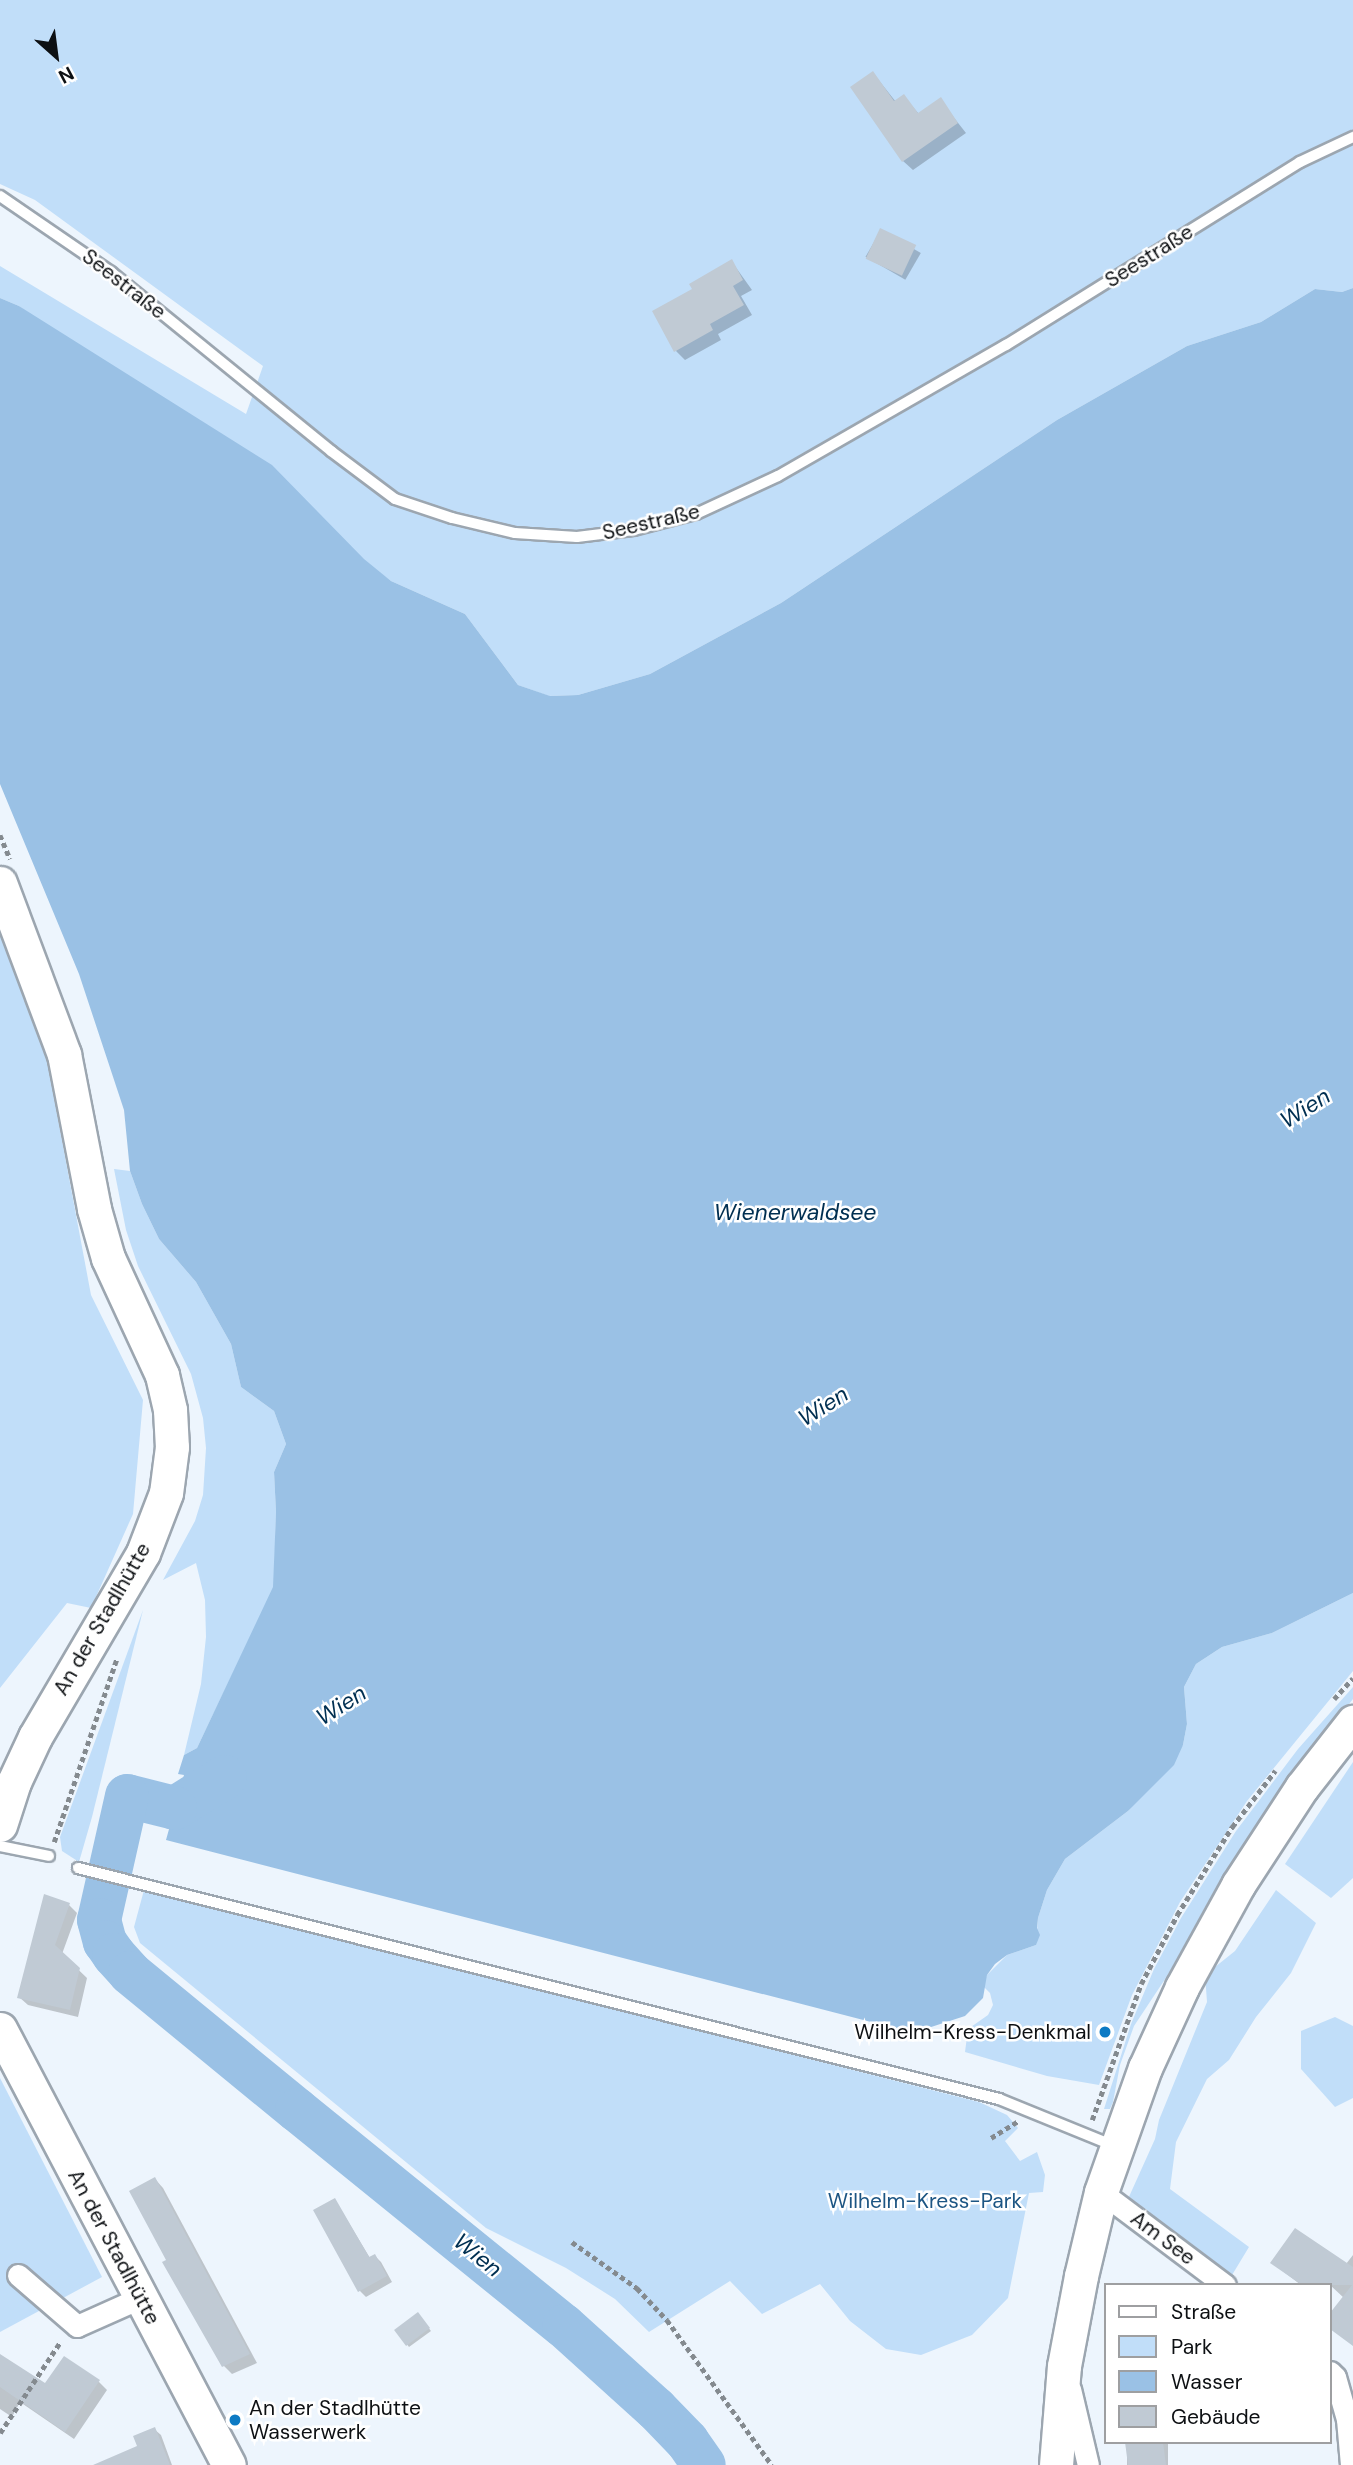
<!DOCTYPE html>
<html>
<head>
<meta charset="utf-8">
<style>
	body { margin:0 }
	#map { position:relative; width:1353px; height:2465px; overflow:hidden; background:#edf5fd; font-family:"DM Sans",sans-serif }
	div>[style] { position:absolute }
	.green>* { inset:0; background:#c1def9 }
	.water>* { inset:0; background:#9ac1e5 }
	.shadow>* { inset:0; background:#0003; transform-origin:0 0 }
	.river>* { height:44px; margin:-22px; padding:0 22px; transform-origin:22px; border-radius:22px; background:#9ac1e5 }
	.building>* { inset:0; background:#c0cad4; transform-origin:0 0 }
	.path>* { height:4.5px; margin-top:-2.25px; transform-origin:0; background:repeating-linear-gradient(90deg,#848a8f 0 5px,transparent 0 8.5px) }
	.roads { filter:drop-shadow(2px 0 #9ca6b0) drop-shadow(-2px 0 #9ca6b0) drop-shadow(0 2px #9ca6b0) drop-shadow(0 -2px #9ca6b0) }
	.lane>* { height:10px; margin:-5px; padding:0 5px; transform-origin:5px; border-radius:5px; background:#fff }
	.street>* { height:21px; margin:-10.5px; padding:0 10.5px; transform-origin:10.5px; border-radius:10.5px; background:#fff }
	.primary>* { height:33px; margin:-16.5px; padding:0 16.5px; transform-origin:16.5px; border-radius:16.5px; background:#fff }
	.dots>* { width:19px; height:19px; translate:-50% -50%; box-sizing:border-box; border:4px solid #fff; border-radius:50% }
	span { translate:-50% -50%; white-space:nowrap; text-align:center; line-height:1.15; -webkit-text-stroke:5px #fff; paint-order:stroke }
	.street-label { font-size:21px; color:#0d1013 }
	.poi-label { font-size:21px; color:#0d1013 }
	.right { translate:-100% -50%; text-align:right }
	.left { translate:0 -50%; text-align:left }
	.park-label { font-size:21px; color:#1c5583 }
	.water-label { font-size:23px; color:#002f51; font-style:italic }
	.legend { position:absolute; left:1104px; top:2283px; width:228px; height:161px; box-sizing:border-box; background:#fff; border:2px solid #9e9fa1; margin:0; padding:9px 12px; list-style:none; font-size:21px; color:#0d1013 }
	.legend li { display:flex; align-items:center; gap:14px; height:35px }
	.legend b { width:35px; border:2px solid #9e9fa1 }
	.north { position:absolute; left:21px; top:21px; width:70px; height:70px; -webkit-text-stroke:5px #fff; paint-order:stroke; rotate:152deg; font-size:19px; font-weight:700; line-height:28px; text-align:center; color:#0d1013 }
	.north::after { content:''; display:block; margin:auto; width:24px; height:32px; background:#0d1013; clip-path:polygon(50% 0,100% 100%,50% 72%,0 100%) }
</style>
</head>
<body>
<div id="map">
	<div class="green">
		<div style="clip-path:polygon(0 0,1353px 0,1353px 288px,1342px 292px,1315px 289px,1261px 322px,1187px 346px,1057px 420px,781px 603px,650px 674px,578px 695px,549px 696px,518px 685px,465px 614px,391px 581px,19px 306px,0 298px,0 266px,246px 414px,263px 366px,35px 200px,0 184px)"></div>
		<div style="clip-path:polygon(0 924px,44px 1044px,91px 1295px,143px 1400px,133px 1514px,91px 1608px,67px 1603px,0 1688px)"></div>
		<div style="clip-path:polygon(114px 1169px,130px 1171px,142px 1204px,159px 1239px,196px 1282px,231px 1344px,241px 1387px,274px 1411px,286px 1444px,274px 1472px,276px 1512px,274px 1587px,197px 1748px,184px 1755px,201px 1684px,206px 1637px,205px 1600px,196px 1563px,163px 1580px,195px 1521px,203px 1495px,206px 1448px,203px 1418px,191px 1374px,138px 1266px,126px 1230px)"></div>
		<div style="clip-path:polygon(1353px 1593px,1353px 1671px,1247px 1801px,1180px 1902px,1132px 1995px,1099px 2085px,1047px 2076px,965px 2052px,968px 2029px,988px 2015px,993px 2005px,990px 1993px,983px 1986px,987px 1975px,1007px 1955px,1036px 1945px,1038px 1918px,1047px 1890px,1065px 1859px,1128px 1811px,1183px 1745px,1187px 1724px,1184px 1687px,1196px 1664px,1222px 1647px,1272px 1633px)"></div>
		<div style="clip-path:polygon(143px 1610px,92px 1817px,79px 1862px,62px 1851px,60px 1837px)"></div>
		<div style="clip-path:polygon(1353px 1687px,1353px 1699px,1293px 1773px,1234px 1860px,1179px 1958px,1134px 2026px,1120px 2065px,1113px 2102px,1110px 2109px,1104px 2109px,1131px 2024px,1154px 1969px,1181px 1918px,1236px 1831px,1298px 1749px)"></div>
		<div style="clip-path:polygon(1353px 1762px,1353px 1878px,1331px 1898px,1285px 1864px)"></div>
		<div style="clip-path:polygon(144px 1890px,979px 2102px,1007px 2115px,1018px 2128px,1005px 2141px,1020px 2161px,1037px 2152px,1045px 2175px,1043px 2192px,1029px 2193px,1008px 2298px,972px 2335px,921px 2355px,886px 2349px,850px 2321px,820px 2284px,762px 2314px,730px 2281px,649px 2332px,615px 2299px,566px 2268px,486px 2228px,140px 1943px,134px 1927px)"></div>
		<div style="clip-path:polygon(1276px 1890px,1316px 1923px,1291px 1973px,1256px 2017px,1229px 2060px,1207px 2079px,1176px 2142px,1170px 2189px,1249px 2247px,1229px 2280px,1128px 2199px,1155px 2139px,1159px 2120px,1207px 2002px,1205px 1975px,1235px 1951px)"></div>
		<div style="clip-path:polygon(1335px 2017px,1353px 2026px,1353px 2098px,1335px 2107px,1301px 2069px,1301px 2031px)"></div>
		<div style="clip-path:polygon(0 2078px,102px 2277px,0 2332px)"></div>
	</div>
	<div class="water">
		<div style="clip-path:polygon(1353px 288px,1353px 1593px,1272px 1633px,1222px 1647px,1196px 1664px,1184px 1687px,1187px 1724px,1183px 1745px,1174px 1765px,1128px 1811px,1065px 1859px,1047px 1890px,1038px 1918px,1037px 1928px,1040px 1935px,1036px 1945px,1007px 1955px,995px 1964px,987px 1975px,983px 1998px,965px 2016px,928px 2028px,902px 2030px,166px 1840px,184px 1775px,178px 1774px,184px 1755px,197px 1748px,273px 1587px,276px 1512px,274px 1472px,286px 1444px,274px 1411px,241px 1387px,231px 1344px,196px 1282px,159px 1239px,142px 1204px,130px 1171px,124px 1110px,79px 974px,0 784px,0 298px,19px 306px,272px 465px,364px 559px,391px 581px,465px 614px,518px 685px,550px 696px,578px 695px,650px 674px,781px 603px,1057px 420px,1187px 346px,1261px 322px,1315px 289px,1342px 292px)"></div>
	</div>
	<div class="shadow">
		<div style="clip-path:polygon(873px 73px,896px 102px,904px 97px,919px 114px,940px 100px,966px 133px,913px 170px,903px 161px)"></div>
		<div style="left:881px;top:230px;width:46px;height:31px;rotate:30deg"></div>
		<div style="clip-path:polygon(732px 262px,752px 290px,741px 296px,752px 315px,718px 334px,721px 340px,685px 360px,676px 351px,694px 290px)"></div>
		<div style="clip-path:polygon(69px 1905px,77px 1913px,62px 1954px,87px 1978px,78px 2017px,28px 2005px,19px 1997px)"></div>
		<div style="clip-path:polygon(155px 2179px,163px 2188px,257px 2363px,232px 2374px,224px 2366px,169px 2260px)"></div>
		<div style="clip-path:polygon(335px 2200px,370px 2258px,375px 2256px,381px 2262px,392px 2282px,366px 2297px,360px 2291px)"></div>
		<div style="clip-path:polygon(1353px 2255px,1353px 2346px,1344px 2298px,1330px 2285px,1301px 2285px,1272px 2263px,1346px 2264px)"></div>
		<div style="clip-path:polygon(420px 2317px,431px 2331px,409px 2347px,396px 2330px)"></div>
		<div style="clip-path:polygon(0 2356px,46px 2386px,99px 2382px,107px 2390px,74px 2439px,20px 2402px,12px 2417px,0 2409px)"></div>
		<div style="clip-path:polygon(154px 2429px,161px 2435px,172px 2465px,103px 2465px,140px 2447px)"></div>
		<div style="left:1127px;top:2442px;width:41px;height:23px"></div>
	</div>
	<div class="river">
		<div style="left:225px;top:1777px;width:59px;rotate:148.2deg"></div>
		<div style="left:175px;top:1808px;width:49px;rotate:-166deg"></div>
		<div style="left:127px;top:1796px;width:127px;rotate:102.7deg"></div>
		<div style="left:99px;top:1920px;width:23px;rotate:75deg"></div>
		<div style="left:105px;top:1942px;width:16px;rotate:55deg"></div>
		<div style="left:114px;top:1955px;width:24px;rotate:48deg"></div>
		<div style="left:130px;top:1973px;width:216px;rotate:39.4deg"></div>
		<div style="left:297px;top:2110px;width:343px;rotate:39deg"></div>
		<div style="left:564px;top:2326px;width:124px;rotate:42.1deg"></div>
		<div style="left:656px;top:2409px;width:45px;rotate:45.9deg"></div>
		<div style="left:687px;top:2441px;width:29px;rotate:55deg"></div>
	</div>
	<div class="building">
		<div style="clip-path:polygon(873px 71px,894px 101px,904px 94px,918px 113px,941px 97px,958px 123px,902px 162px,850px 87px)"></div>
		<div style="left:880px;top:228px;width:40px;height:34px;rotate:25deg"></div>
		<div style="clip-path:polygon(732px 259px,743px 280px,733px 286px,744px 305px,710px 324px,713px 330px,674px 352px,652px 311px,692px 289px,689px 284px)"></div>
		<div style="clip-path:polygon(44px 1894px,70px 1903px,55px 1945px,80px 1968px,70px 2010px,17px 1998px)"></div>
		<div style="clip-path:polygon(155px 2177px,250px 2354px,222px 2367px,162px 2262px,166px 2260px,129px 2191px)"></div>
		<div style="clip-path:polygon(335px 2198px,369px 2257px,375px 2254px,387px 2276px,358px 2292px,313px 2210px)"></div>
		<div style="clip-path:polygon(1295px 2228px,1353px 2267px,1353px 2346px,1330px 2329px,1330px 2313px,1352px 2285px,1302px 2285px,1270px 2263px)"></div>
		<div style="left:418px;top:2312px;width:20px;height:30px;rotate:53deg"></div>
		<div style="clip-path:polygon(0 2354px,45px 2383px,64px 2356px,100px 2380px,65px 2432px,0 2387px)"></div>
		<div style="clip-path:polygon(155px 2427px,170px 2465px,93px 2465px,137px 2446px,133px 2436px)"></div>
		<div style="clip-path:polygon(1125px 2442px,1163px 2442px,1166px 2465px,1128px 2465px)"></div>
	</div>
	<div class="path">
		<div style="left:0;top:835px;width:26px;rotate:67deg"></div>
		<div style="left:1334px;top:1699px;width:28px;rotate:-48deg"></div>
		<div style="left:54px;top:1842px;width:194px;rotate:-71.1deg"></div>
		<div style="left:1092px;top:2120px;width:145px;rotate:-70.2deg"></div>
		<div style="left:1141px;top:1984px;width:78px;rotate:-62.4deg"></div>
		<div style="left:1177px;top:1915px;width:104px;rotate:-58deg"></div>
		<div style="left:1232px;top:1827px;width:71px;rotate:-52.5deg"></div>
		<div style="left:991px;top:2138px;width:31px;rotate:-32deg"></div>
		<div style="left:572px;top:2242px;width:80px;rotate:35.3deg"></div>
		<div style="left:637px;top:2288px;width:44px;rotate:46.8deg"></div>
		<div style="left:667px;top:2320px;width:179px;rotate:54.1deg"></div>
		<div style="left:0;top:2433px;width:110px;rotate:-56.5deg"></div>
	</div>
	<div class="roads">
		<div class="lane">
			<div style="left:0;top:196px;width:135px;rotate:34.4deg"></div>
			<div style="left:111px;top:272px;width:284px;rotate:39.1deg"></div>
			<div style="left:331px;top:451px;width:80px;rotate:36.9deg"></div>
			<div style="left:395px;top:499px;width:60px;rotate:18.4deg"></div>
			<div style="left:452px;top:518px;width:65px;rotate:13.4deg"></div>
			<div style="left:515px;top:533px;width:62px;rotate:3.7deg"></div>
			<div style="left:577px;top:537px;width:57px;rotate:-7deg"></div>
			<div style="left:634px;top:530px;width:64px;rotate:-14.5deg"></div>
			<div style="left:696px;top:514px;width:90px;rotate:-24.9deg"></div>
			<div style="left:778px;top:476px;width:263px;rotate:-29.9deg"></div>
			<div style="left:1006px;top:345px;width:346px;rotate:-31.9deg"></div>
			<div style="left:1300px;top:162px;width:59px;rotate:-25.3deg"></div>
			<div style="left:0;top:1846px;width:50px;rotate:11.5deg"></div>
			<div style="left:78px;top:1868px;width:950px;rotate:14.08deg"></div>
			<div style="left:999px;top:2099px;width:122px;rotate:22.2deg"></div>
		</div>
		<div class="street">
			<div style="left:1101px;top:2192px;width:155px;rotate:36.9deg"></div>
			<div style="left:18px;top:2275px;width:78px;rotate:40.8deg"></div>
			<div style="left:77px;top:2326px;width:69px;rotate:-24deg"></div>
			<div style="left:1330px;top:2372px;width:7px;rotate:45deg"></div>
			<div style="left:1335px;top:2377px;width:44px;rotate:74.1deg"></div>
			<div style="left:1347px;top:2419px;width:46px;rotate:85deg"></div>
			<div style="left:1070px;top:2389px;width:78px;rotate:76.7deg"></div>
		</div>
		<div class="primary">
			<div style="left:0;top:883px;width:183px;rotate:69.5deg"></div>
			<div style="left:64px;top:1054px;width:158px;rotate:79deg"></div>
			<div style="left:94px;top:1209px;width:51px;rotate:74.1deg"></div>
			<div style="left:108px;top:1258px;width:129px;rotate:65.2deg"></div>
			<div style="left:162px;top:1375px;width:36px;rotate:77deg"></div>
			<div style="left:170px;top:1410px;width:37px;rotate:87deg"></div>
			<div style="left:172px;top:1447px;width:46px;rotate:97.4deg"></div>
			<div style="left:166px;top:1493px;width:64px;rotate:111deg"></div>
			<div style="left:143px;top:1553px;width:213px;rotate:120.4deg"></div>
			<div style="left:35px;top:1737px;width:50px;rotate:115deg"></div>
			<div style="left:14px;top:1782px;width:45px;rotate:108deg"></div>
			<div style="left:0;top:2029px;width:492px;rotate:62.3deg"></div>
			<div style="left:1056px;top:2465px;width:99px;rotate:-85.4deg"></div>
			<div style="left:1064px;top:2366px;width:92px;rotate:-79.3deg"></div>
			<div style="left:1081px;top:2276px;width:86px;rotate:-76.6deg"></div>
			<div style="left:1101px;top:2192px;width:132px;rotate:-70.5deg"></div>
			<div style="left:1145px;top:2068px;width:89px;rotate:-65.4deg"></div>
			<div style="left:1182px;top:1987px;width:116px;rotate:-61.2deg"></div>
			<div style="left:1238px;top:1885px;width:117px;rotate:-56.9deg"></div>
			<div style="left:1302px;top:1787px;width:83px;rotate:-51.9deg"></div>
		</div>
	</div>
	<div class="dots">
		<div style="left:1105px;top:2032px;background:#0c7ac4"></div>
		<div style="left:235px;top:2420px;background:#0c7ac4"></div>
	</div>
	<div class="street-label">
		<span style="left:1149px;top:256px;rotate:-32deg">Seestraße</span>
		<span style="left:124px;top:284px;rotate:38deg">Seestraße</span>
		<span style="left:651px;top:522px;rotate:-13deg">Seestraße</span>
		<span style="left:102px;top:1619px;rotate:-60deg">An der Stadlhütte</span>
		<span style="left:1163px;top:2238px;rotate:37deg">Am See</span>
		<span style="left:114px;top:2247px;rotate:62deg">An der Stadlhütte</span>
	</div>
	<div class="poi-label">
		<span class="right" style="left:1091px;top:2032px">Wilhelm-Kress-Denkmal</span>
		<span class="left" style="left:249px;top:2420px">An der Stadlhütte<br>Wasserwerk</span>
	</div>
	<div class="park-label">
		<span style="left:925px;top:2201px">Wilhelm-Kress-Park</span>
	</div>
	<div class="water-label">
		<span style="left:1305px;top:1108px;rotate:-32deg">Wien</span>
		<span style="left:795px;top:1212px">Wienerwaldsee</span>
		<span style="left:823px;top:1406px;rotate:-32deg">Wien</span>
		<span style="left:341px;top:1705px;rotate:-32deg">Wien</span>
		<span style="left:478px;top:2255px;rotate:39deg">Wien</span>
	</div>
	<ul class="legend">
	<li><b style="height:9px;background:#fff"></b>Straße</li>
	<li><b style="height:19px;background:#c1def9"></b>Park</li>
	<li><b style="height:19px;background:#9ac1e5"></b>Wasser</li>
	<li><b style="height:19px;background:#c0cad4"></b>Gebäude</li>
	</ul>
	<div class="north">N</div>
</div>
</body>
</html>
